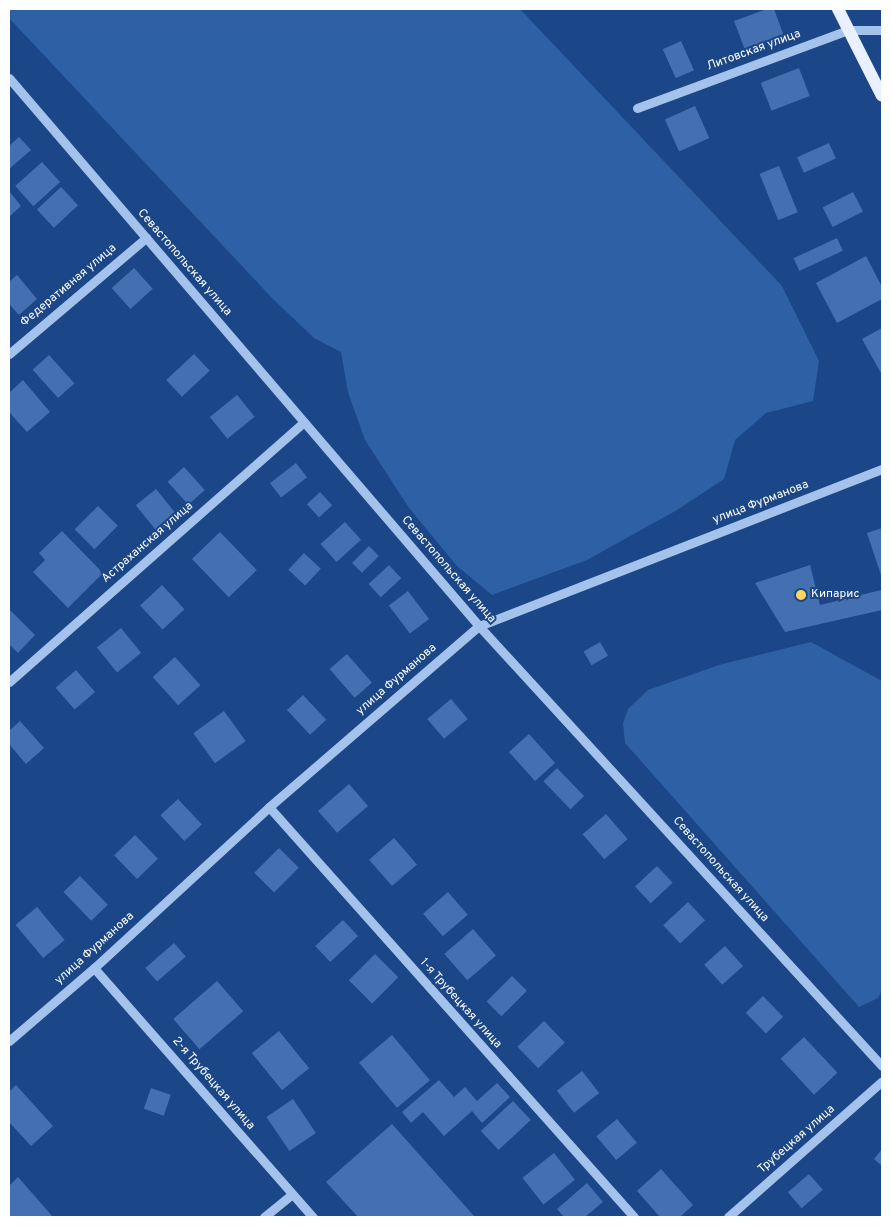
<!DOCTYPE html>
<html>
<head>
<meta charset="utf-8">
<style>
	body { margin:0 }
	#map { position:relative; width:891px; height:1226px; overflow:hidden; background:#1b4687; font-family:Overpass,sans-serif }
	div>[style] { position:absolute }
	.green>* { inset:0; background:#2e60a5 }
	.building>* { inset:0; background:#4470b1; transform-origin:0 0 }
	.minor>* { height:9px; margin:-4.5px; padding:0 4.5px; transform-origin:4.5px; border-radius:4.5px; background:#a3c2ec }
	.major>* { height:12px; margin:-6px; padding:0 6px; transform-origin:6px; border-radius:6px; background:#e9f0ff }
	.dots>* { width:14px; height:14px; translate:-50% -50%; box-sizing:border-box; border:2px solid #1b4687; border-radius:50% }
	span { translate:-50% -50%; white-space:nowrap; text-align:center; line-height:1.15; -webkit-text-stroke:4px #1b4687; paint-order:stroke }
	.street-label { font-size:12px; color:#fff }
	.poi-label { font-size:12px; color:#fff }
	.left { translate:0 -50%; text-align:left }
	.frame { position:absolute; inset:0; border:10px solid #fff; pointer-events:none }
</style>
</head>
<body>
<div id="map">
	<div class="green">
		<div style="clip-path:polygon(9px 9px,520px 9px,782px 286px,819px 361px,813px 401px,766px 413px,735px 440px,724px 479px,677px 510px,587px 560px,492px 595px,457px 566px,409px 508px,365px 440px,348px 392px,341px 352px,314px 338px,273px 299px,9px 18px)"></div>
		<div style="clip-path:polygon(811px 642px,882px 681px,882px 990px,878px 998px,859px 1007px,625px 743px,623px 723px,628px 709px,648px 690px,719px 665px)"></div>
	</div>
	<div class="building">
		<div style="clip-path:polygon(767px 9px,774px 9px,784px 36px,745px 50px,734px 21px)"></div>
		<div style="left:681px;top:41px;width:32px;height:20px;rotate:66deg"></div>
		<div style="left:799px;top:68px;width:30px;height:41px;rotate:69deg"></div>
		<div style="left:695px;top:106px;width:35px;height:33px;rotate:66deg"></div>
		<div style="clip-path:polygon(19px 137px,31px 150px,9px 169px,9px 146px)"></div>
		<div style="left:829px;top:143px;width:17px;height:35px;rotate:66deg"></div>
		<div style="left:42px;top:162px;width:27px;height:36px;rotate:48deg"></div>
		<div style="left:779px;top:166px;width:50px;height:21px;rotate:68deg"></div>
		<div style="left:61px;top:187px;width:25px;height:33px;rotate:47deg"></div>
		<div style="clip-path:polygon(9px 191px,21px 206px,9px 217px)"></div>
		<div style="left:853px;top:192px;width:22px;height:34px;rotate:63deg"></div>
		<div style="left:837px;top:238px;width:14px;height:48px;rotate:65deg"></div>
		<div style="clip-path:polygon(866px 256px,882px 287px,882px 299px,837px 323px,816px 283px)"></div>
		<div style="left:134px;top:268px;width:28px;height:30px;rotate:48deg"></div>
		<div style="clip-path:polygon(17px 275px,37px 299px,19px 315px,9px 304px,9px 282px)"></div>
		<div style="clip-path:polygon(882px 328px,882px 375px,862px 339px)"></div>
		<div style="left:194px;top:354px;width:23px;height:38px;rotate:47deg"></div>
		<div style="left:49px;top:355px;width:38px;height:22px;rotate:48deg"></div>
		<div style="clip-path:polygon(23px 380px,50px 412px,27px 432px,9px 412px,9px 393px)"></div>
		<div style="left:237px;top:395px;width:28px;height:35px;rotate:51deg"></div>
		<div style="left:296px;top:463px;width:18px;height:33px;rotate:52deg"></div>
		<div style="left:184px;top:467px;width:31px;height:22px;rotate:48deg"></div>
		<div style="left:156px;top:489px;width:35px;height:26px;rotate:51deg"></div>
		<div style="left:320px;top:492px;width:18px;height:18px;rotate:47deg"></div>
		<div style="left:98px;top:506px;width:28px;height:33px;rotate:45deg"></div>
		<div style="left:345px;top:522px;width:24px;height:33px;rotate:48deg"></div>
		<div style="clip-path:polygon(882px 528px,882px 578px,867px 533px)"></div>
		<div style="clip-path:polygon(62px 531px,103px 573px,68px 608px,33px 572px,45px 560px,39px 553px)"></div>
		<div style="left:220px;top:532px;width:53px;height:39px;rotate:46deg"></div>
		<div style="left:369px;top:546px;width:14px;height:24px;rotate:45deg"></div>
		<div style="left:304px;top:553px;width:23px;height:23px;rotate:43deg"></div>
		<div style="left:389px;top:565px;width:18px;height:28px;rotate:47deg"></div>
		<div style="clip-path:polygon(810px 565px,820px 605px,881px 590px,882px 610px,785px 632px,755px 583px)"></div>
		<div style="left:162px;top:585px;width:33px;height:30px;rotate:47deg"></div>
		<div style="left:408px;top:591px;width:35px;height:24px;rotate:53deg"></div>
		<div style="clip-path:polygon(9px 609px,35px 635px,18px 653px,9px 644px)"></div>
		<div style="left:121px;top:628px;width:32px;height:31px;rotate:51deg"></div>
		<div style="left:600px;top:642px;width:16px;height:19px;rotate:60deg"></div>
		<div style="left:347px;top:654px;width:38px;height:23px;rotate:49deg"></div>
		<div style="left:175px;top:657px;width:38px;height:30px;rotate:48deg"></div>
		<div style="left:76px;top:670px;width:29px;height:27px;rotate:49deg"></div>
		<div style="left:303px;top:695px;width:34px;height:22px;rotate:47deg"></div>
		<div style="left:451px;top:699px;width:26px;height:31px;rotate:50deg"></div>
		<div style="left:224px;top:711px;width:37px;height:38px;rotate:54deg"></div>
		<div style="clip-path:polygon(20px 721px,44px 748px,26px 764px,9px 744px,9px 731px)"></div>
		<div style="left:529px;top:734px;width:39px;height:27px;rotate:48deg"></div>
		<div style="left:557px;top:768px;width:39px;height:19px;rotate:46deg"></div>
		<div style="left:349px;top:784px;width:29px;height:41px;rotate:49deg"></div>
		<div style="left:178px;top:799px;width:35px;height:24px;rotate:47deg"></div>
		<div style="left:606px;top:814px;width:33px;height:31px;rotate:49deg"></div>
		<div style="left:135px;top:835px;width:33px;height:29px;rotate:46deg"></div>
		<div style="left:394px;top:838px;width:35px;height:33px;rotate:49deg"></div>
		<div style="left:279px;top:848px;width:28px;height:35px;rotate:45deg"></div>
		<div style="left:657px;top:866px;width:23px;height:30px;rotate:47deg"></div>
		<div style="left:80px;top:876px;width:40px;height:23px;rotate:46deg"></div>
		<div style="left:448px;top:892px;width:30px;height:33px;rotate:49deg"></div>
		<div style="left:688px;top:902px;width:25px;height:34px;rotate:47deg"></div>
		<div style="left:37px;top:907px;width:43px;height:28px;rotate:50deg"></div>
		<div style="left:343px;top:920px;width:22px;height:38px;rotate:47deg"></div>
		<div style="left:473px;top:929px;width:35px;height:38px;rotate:49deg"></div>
		<div style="left:174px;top:943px;width:18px;height:38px;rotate:49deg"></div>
		<div style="left:725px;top:946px;width:27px;height:28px;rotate:48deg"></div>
		<div style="left:375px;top:954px;width:33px;height:37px;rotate:45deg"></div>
		<div style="left:512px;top:976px;width:21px;height:36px;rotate:45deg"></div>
		<div style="left:217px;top:981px;width:40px;height:58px;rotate:49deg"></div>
		<div style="left:763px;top:996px;width:29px;height:24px;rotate:46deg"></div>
		<div style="left:544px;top:1021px;width:30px;height:37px;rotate:46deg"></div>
		<div style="left:279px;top:1031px;width:48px;height:35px;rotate:51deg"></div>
		<div style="left:392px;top:1035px;width:59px;height:43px;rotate:50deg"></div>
		<div style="left:804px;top:1037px;width:49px;height:32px;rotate:47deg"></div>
		<div style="left:582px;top:1071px;width:28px;height:32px;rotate:52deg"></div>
		<div style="clip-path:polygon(439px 1080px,454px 1097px,465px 1087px,477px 1101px,497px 1083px,510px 1097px,482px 1123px,472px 1111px,444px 1136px,423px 1112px,411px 1123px,402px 1112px)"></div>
		<div style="clip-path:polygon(16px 1085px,53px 1126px,31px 1146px,9px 1122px,9px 1092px)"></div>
		<div style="left:151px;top:1088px;width:21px;height:22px;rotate:19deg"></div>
		<div style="left:293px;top:1099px;width:41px;height:32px;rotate:56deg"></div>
		<div style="left:513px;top:1101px;width:26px;height:44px;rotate:47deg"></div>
		<div style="left:617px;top:1119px;width:31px;height:27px;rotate:50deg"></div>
		<div style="clip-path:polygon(392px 1124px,475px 1217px,358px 1217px,326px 1182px)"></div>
		<div style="clip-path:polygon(882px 1149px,882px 1166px,874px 1159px)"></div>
		<div style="left:554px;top:1153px;width:34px;height:40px;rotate:52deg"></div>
		<div style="clip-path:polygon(661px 1169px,693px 1205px,680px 1217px,660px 1217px,637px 1191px)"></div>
		<div style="left:809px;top:1174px;width:21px;height:28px;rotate:49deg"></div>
		<div style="clip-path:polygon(18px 1177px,53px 1217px,9px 1217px,9px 1186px)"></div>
		<div style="clip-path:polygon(587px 1183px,603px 1202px,585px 1217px,564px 1217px,557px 1209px)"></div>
	</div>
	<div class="minor">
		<div style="left:9px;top:78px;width:722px;rotate:49.38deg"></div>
		<div style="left:479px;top:626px;width:597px;rotate:47.51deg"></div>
		<div style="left:637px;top:108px;width:225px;rotate:-20.3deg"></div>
		<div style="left:848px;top:30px;width:34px"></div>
		<div style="left:9px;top:354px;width:180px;rotate:-40.3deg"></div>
		<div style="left:9px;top:682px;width:393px;rotate:-41.4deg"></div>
		<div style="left:269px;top:807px;width:549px;rotate:48.32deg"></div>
		<div style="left:94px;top:968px;width:332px;rotate:48.7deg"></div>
		<div style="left:9px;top:1041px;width:112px;rotate:-40.7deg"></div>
		<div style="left:94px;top:968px;width:238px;rotate:-42.6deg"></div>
		<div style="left:269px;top:807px;width:277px;rotate:-40.8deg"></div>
		<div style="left:479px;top:626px;width:433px;rotate:-21.3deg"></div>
		<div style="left:264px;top:1217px;width:36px;rotate:-39deg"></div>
		<div style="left:728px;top:1217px;width:205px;rotate:-41.4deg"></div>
	</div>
	<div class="major">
		<div style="left:838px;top:9px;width:97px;rotate:63.2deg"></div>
	</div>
	<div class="dots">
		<div style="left:801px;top:595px;background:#fdd560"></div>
	</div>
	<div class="street-label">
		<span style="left:754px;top:51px;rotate:-20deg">Литовская улица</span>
		<span style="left:184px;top:263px;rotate:49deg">Севастопольская улица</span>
		<span style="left:69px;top:286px;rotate:-40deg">Федеративная улица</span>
		<span style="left:761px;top:503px;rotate:-21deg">улица Фурманова</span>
		<span style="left:148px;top:543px;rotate:-41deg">Астраханская улица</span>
		<span style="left:448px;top:570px;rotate:49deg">Севастопольская улица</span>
		<span style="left:397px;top:680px;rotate:-41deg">улица Фурманова</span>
		<span style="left:720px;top:870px;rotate:48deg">Севастопольская улица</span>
		<span style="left:95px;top:949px;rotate:-42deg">улица Фурманова</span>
		<span style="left:460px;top:1004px;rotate:48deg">1-я Трубецкая улица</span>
		<span style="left:213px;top:1084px;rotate:49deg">2-я Трубецкая улица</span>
		<span style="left:797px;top:1140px;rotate:-41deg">Трубецкая улица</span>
	</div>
	<div class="poi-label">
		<span class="left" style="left:811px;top:595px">Кипарис</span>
	</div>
	<div class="frame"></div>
</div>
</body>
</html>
